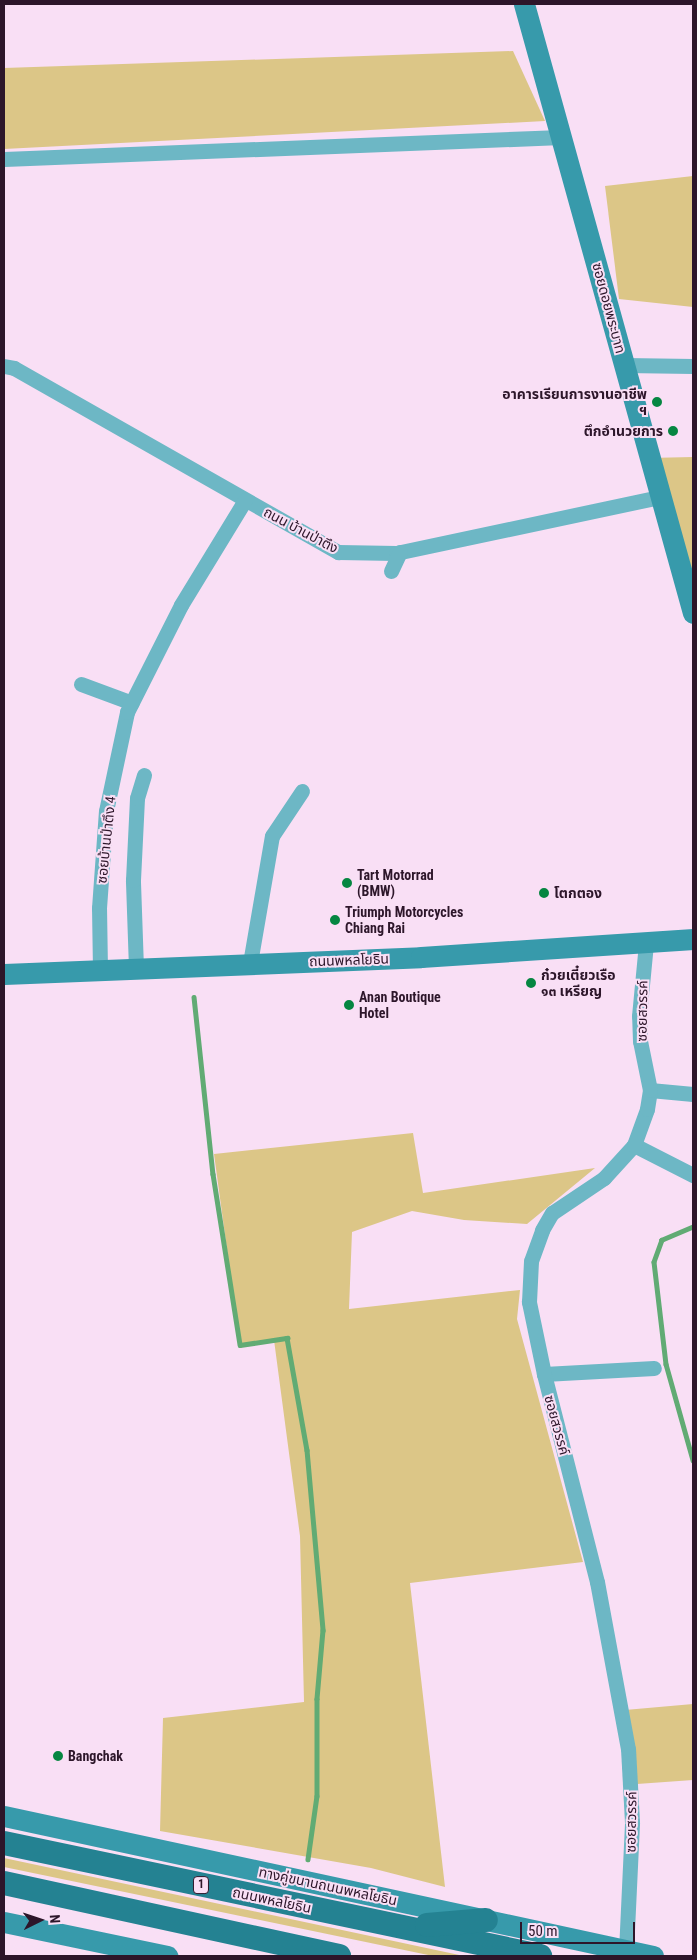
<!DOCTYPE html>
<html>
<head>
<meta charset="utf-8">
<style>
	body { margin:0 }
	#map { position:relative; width:697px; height:1960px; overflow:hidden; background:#f9dff5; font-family:"Roboto Condensed","Noto Sans Thai",sans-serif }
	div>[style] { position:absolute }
	.green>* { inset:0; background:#dcc687 }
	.stream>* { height:4.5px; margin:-2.25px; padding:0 2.25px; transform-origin:2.25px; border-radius:2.25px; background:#61ab74 }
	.street>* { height:15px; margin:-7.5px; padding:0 7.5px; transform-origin:7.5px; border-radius:7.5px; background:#6db7c5 }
	.secondary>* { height:21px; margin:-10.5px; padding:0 10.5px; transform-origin:10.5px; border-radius:10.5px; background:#379aab }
	.primary>* { height:24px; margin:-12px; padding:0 12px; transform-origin:12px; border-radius:12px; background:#248292 }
	.dots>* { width:14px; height:14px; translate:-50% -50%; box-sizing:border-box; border:2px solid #f9dff5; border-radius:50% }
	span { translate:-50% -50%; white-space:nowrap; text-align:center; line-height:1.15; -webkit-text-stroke:4px #f9dff5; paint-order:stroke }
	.shield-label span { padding:1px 4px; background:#f9dff5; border:1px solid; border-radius:4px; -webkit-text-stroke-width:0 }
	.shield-label { font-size:12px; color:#2d162a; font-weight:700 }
	.street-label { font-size:14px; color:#2d162a }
	.poi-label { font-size:14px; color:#2d162a; font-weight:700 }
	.right { translate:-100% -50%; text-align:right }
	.left { translate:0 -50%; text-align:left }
	.frame { position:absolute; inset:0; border:5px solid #2d162a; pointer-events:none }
	.north { position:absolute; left:15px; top:1895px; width:50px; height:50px; -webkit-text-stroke:4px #f9dff5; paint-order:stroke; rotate:86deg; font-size:14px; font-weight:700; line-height:20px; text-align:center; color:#2d162a }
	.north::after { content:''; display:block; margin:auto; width:18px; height:22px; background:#2d162a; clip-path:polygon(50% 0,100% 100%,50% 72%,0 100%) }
	.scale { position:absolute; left:520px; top:1922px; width:115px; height:22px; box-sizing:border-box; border:2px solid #2d162a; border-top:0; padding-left:6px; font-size:15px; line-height:18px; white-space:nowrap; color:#2d162a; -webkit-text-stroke:4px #f9dff5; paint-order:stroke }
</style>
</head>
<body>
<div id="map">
	<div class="green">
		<div style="clip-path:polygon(513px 51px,545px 121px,4px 149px,4px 68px)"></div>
		<div style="clip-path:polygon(693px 176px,693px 307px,619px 299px,605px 186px)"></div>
		<div style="clip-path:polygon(693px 457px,693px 595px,648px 458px)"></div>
		<div style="clip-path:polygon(413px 1133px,423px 1193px,595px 1168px,527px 1224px,464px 1220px,412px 1211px,352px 1232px,349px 1309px,520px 1290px,517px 1319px,583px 1562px,410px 1583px,445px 1887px,371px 1868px,160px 1831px,163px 1718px,304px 1702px,300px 1536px,274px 1340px,240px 1345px,214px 1154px)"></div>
		<div style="clip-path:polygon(693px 1704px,693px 1780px,637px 1784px,625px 1710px)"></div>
		<div style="clip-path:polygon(4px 1858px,464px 1956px,433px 1956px,4px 1867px)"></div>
	</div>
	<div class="stream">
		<div style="left:194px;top:997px;width:178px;rotate:83.9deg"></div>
		<div style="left:213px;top:1174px;width:173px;rotate:81deg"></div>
		<div style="left:240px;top:1345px;width:48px;rotate:-8.5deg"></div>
		<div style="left:287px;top:1338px;width:114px;rotate:79.9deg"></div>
		<div style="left:307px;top:1450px;width:181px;rotate:84.9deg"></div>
		<div style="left:323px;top:1630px;width:69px;rotate:95deg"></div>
		<div style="left:317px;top:1699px;width:97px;rotate:90deg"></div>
		<div style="left:317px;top:1796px;width:64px;rotate:98.1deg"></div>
		<div style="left:693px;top:1227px;width:34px;rotate:157deg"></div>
		<div style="left:662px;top:1240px;width:23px;rotate:110deg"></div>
		<div style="left:654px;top:1262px;width:103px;rotate:83.3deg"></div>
		<div style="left:666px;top:1364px;width:100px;rotate:74.3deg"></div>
	</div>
	<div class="street">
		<div style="left:4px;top:159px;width:558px;rotate:-2.26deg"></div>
		<div style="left:624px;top:365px;width:69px;rotate:0.8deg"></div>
		<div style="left:4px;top:366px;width:10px;rotate:11deg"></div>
		<div style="left:14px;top:368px;width:373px;rotate:29.6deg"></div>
		<div style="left:338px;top:552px;width:58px;rotate:1deg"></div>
		<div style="left:396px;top:553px;width:270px;rotate:-12deg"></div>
		<div style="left:391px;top:571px;width:21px;rotate:-65deg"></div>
		<div style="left:81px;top:684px;width:54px;rotate:20.4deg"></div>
		<div style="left:250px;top:963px;width:129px;rotate:-80.2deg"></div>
		<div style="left:272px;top:836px;width:54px;rotate:-56.3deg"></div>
		<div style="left:136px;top:968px;width:88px;rotate:-92deg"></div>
		<div style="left:133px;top:880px;width:82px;rotate:-87.2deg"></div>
		<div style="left:137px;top:798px;width:24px;rotate:-73deg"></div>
		<div style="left:100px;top:970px;width:62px;rotate:-90.9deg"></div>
		<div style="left:99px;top:908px;width:97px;rotate:-85.9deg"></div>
		<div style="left:106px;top:811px;width:101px;rotate:-78deg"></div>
		<div style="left:127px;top:712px;width:120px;rotate:-63.2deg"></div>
		<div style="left:181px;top:605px;width:123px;rotate:-58.6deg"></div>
		<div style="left:650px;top:1090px;width:43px;rotate:5.3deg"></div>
		<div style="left:634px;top:1145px;width:66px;rotate:27deg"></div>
		<div style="left:544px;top:1374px;width:110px;rotate:-3.1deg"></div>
		<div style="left:626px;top:1951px;width:129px;rotate:-87.3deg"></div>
		<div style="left:632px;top:1822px;width:73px;rotate:-93.1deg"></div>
		<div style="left:628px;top:1749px;width:170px;rotate:-100.5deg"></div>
		<div style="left:597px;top:1582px;width:215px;rotate:-104.3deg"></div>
		<div style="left:544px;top:1374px;width:74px;rotate:-101.8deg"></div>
		<div style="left:529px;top:1302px;width:41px;rotate:-87.2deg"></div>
		<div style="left:531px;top:1261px;width:33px;rotate:-70deg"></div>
		<div style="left:542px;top:1230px;width:20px;rotate:-60deg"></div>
		<div style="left:552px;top:1213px;width:63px;rotate:-33.9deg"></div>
		<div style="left:604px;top:1178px;width:45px;rotate:-47.7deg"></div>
		<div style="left:634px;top:1145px;width:38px;rotate:-70deg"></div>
		<div style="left:647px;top:1109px;width:19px;rotate:-81deg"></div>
		<div style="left:650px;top:1090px;width:50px;rotate:-101.5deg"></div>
		<div style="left:640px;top:1041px;width:25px;rotate:-92deg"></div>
		<div style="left:639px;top:1016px;width:73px;rotate:-84.5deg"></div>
	</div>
	<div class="secondary">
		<div style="left:524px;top:4px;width:632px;rotate:74.49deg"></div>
		<div style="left:4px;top:974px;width:417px;rotate:-2.3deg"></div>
		<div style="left:421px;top:957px;width:273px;rotate:-3.8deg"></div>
		<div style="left:4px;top:1816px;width:664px;rotate:12.17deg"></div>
		<div style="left:4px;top:1922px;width:167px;rotate:11.8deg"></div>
	</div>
	<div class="primary">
		<div style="left:4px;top:1843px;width:548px;rotate:11.9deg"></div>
		<div style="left:4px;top:1883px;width:343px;rotate:12.3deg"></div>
		<div style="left:427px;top:1925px;width:59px;rotate:-4.8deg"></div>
	</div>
	<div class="dots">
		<div style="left:657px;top:402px;background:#058641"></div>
		<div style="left:673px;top:431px;background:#058641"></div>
		<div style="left:347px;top:883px;background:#058641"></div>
		<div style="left:544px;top:893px;background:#058641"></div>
		<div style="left:335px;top:920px;background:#058641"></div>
		<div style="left:531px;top:983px;background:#058641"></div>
		<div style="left:349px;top:1005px;background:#058641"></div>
		<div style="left:58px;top:1756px;background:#058641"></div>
	</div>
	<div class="shield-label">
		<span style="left:201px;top:1885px">1</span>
	</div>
	<div class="street-label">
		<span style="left:609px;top:308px;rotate:75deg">ซอยดอยพระบาท</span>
		<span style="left:301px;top:530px;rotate:28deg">ถนน บ้านป่าตึง</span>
		<span style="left:106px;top:840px;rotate:-84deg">ซอยบ้านป่าตึง 4</span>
		<span style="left:349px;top:960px;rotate:-2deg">ถนนพหลโยธิน</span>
		<span style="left:642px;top:1011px;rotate:-89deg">ซอยสวรรค์</span>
		<span style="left:557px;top:1425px;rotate:75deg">ซอยสวรรค์</span>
		<span style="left:631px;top:1822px;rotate:-89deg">ซอยสวรรค์</span>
		<span style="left:328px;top:1886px;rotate:12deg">ทางคู่ขนานถนนพหลโยธิน</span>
		<span style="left:272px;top:1900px;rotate:12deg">ถนนพหลโยธิน</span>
	</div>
	<div class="poi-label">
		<span class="right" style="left:647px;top:402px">อาคารเรียนการงานอาชีพ<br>ฯ</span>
		<span class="right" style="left:663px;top:431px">ตึกอำนวยการ</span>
		<span class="left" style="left:357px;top:883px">Tart Motorrad<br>(BMW)</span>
		<span class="left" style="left:554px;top:893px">โตกตอง</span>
		<span class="left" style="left:345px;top:920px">Triumph Motorcycles<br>Chiang Rai</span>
		<span class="left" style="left:541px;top:983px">ก๋วยเตี๋ยวเรือ<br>๑๓ เหรียญ</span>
		<span class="left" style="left:359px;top:1005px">Anan Boutique<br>Hotel</span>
		<span class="left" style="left:68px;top:1756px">Bangchak</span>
	</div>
	<div class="frame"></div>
	<div class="north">N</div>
	<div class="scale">50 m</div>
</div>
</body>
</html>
